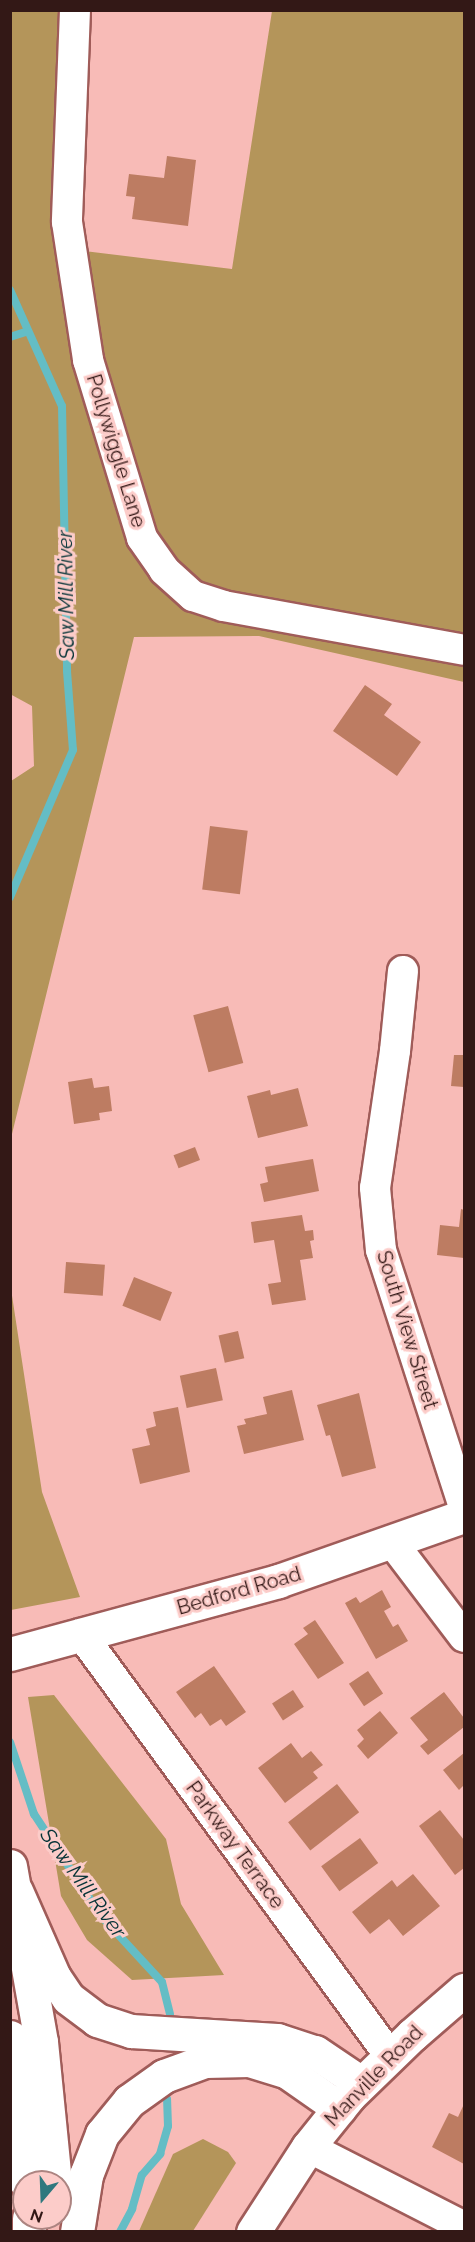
<!DOCTYPE html>
<html>
<head>
<meta charset="utf-8">
<style>
	body { margin:0 }
	#map { position:relative; width:475px; height:2242px; overflow:hidden; background:#f8bbb7; font-family:Raleway,sans-serif }
	div>[style] { position:absolute }
	.forest>* { inset:0; background:#b4955a }
	.stream>* { height:8px; margin:-4px; padding:0 4px; transform-origin:4px; border-radius:4px; background:#64bdc5 }
	.building>* { inset:0; background:#bd7c62; transform-origin:0 0 }
	.roads { filter:drop-shadow(2px 0 #a05c59) drop-shadow(-2px 0 #a05c59) drop-shadow(0 2px #a05c59) drop-shadow(0 -2px #a05c59) }
	.minor>* { height:30px; margin:-15px; padding:0 15px; transform-origin:15px; border-radius:15px; background:#fff }
	.secondary>* { height:33px; margin:-16.5px; padding:0 16.5px; transform-origin:16.5px; border-radius:16.5px; background:#fff }
	.trunk>* { height:33px; margin:-16.5px; padding:0 16.5px; transform-origin:16.5px; border-radius:16.5px; background:#fff }
	span { translate:-50% -50%; white-space:nowrap; text-align:center; line-height:1.15; -webkit-text-stroke:6px #fcccc9; paint-order:stroke }
	.street-label { font-size:20px; color:#331816 }
	.water-label { font-size:21px; color:#063337; font-style:italic }
	.frame { position:absolute; inset:0; border:12px solid #331816; pointer-events:none }
	.north { position:absolute; left:12px; top:2170px; width:60px; height:60px; box-sizing:border-box; background:#fcccc9; border:2px solid #ac8481; border-radius:50%; rotate:199deg; font-size:16px; font-weight:700; line-height:24px; text-align:center; color:#331816 }
	.north::after { content:''; display:block; margin:auto; width:21px; height:27px; background:#2f787e; clip-path:polygon(50% 0,100% 100%,50% 72%,0 100%) }
</style>
</head>
<body>
<div id="map">
	<div class="forest">
		<div style="clip-path:polygon(11px 11px,80px 11px,76px 250px,232px 269px,272px 11px,464px 11px,464px 682px,259px 636px,134px 637px,11px 1138px,11px 781px,34px 766px,32px 706px,10px 694px)"></div>
		<div style="clip-path:polygon(11px 1289px,42px 1492px,80px 1597px,11px 1610px)"></div>
		<div style="clip-path:polygon(54px 1695px,166px 1839px,181px 1904px,224px 1975px,132px 1980px,87px 1940px,61px 1896px,28px 1697px)"></div>
		<div style="clip-path:polygon(203px 2139px,228px 2152px,236px 2163px,193px 2231px,139px 2231px,173px 2154px)"></div>
	</div>
	<div class="stream">
		<div style="left:10px;top:290px;width:127px;rotate:65.9deg"></div>
		<div style="left:62px;top:406px;width:265px;rotate:88.9deg"></div>
		<div style="left:67px;top:671px;width:79px;rotate:85.7deg"></div>
		<div style="left:73px;top:750px;width:160px;rotate:113.2deg"></div>
		<div style="left:10px;top:337px;width:19px;rotate:-18deg"></div>
		<div style="left:10px;top:1742px;width:76px;rotate:71.6deg"></div>
		<div style="left:34px;top:1814px;width:123px;rotate:56.6deg"></div>
		<div style="left:102px;top:1917px;width:88px;rotate:47.3deg"></div>
		<div style="left:162px;top:1982px;width:33px;rotate:76deg"></div>
		<div style="left:120px;top:2232px;width:26px;rotate:-62deg"></div>
		<div style="left:132px;top:2209px;width:35px;rotate:-74deg"></div>
		<div style="left:142px;top:2175px;width:28px;rotate:-49deg"></div>
		<div style="left:160px;top:2154px;width:29px;rotate:-74deg"></div>
		<div style="left:168px;top:2126px;width:27px;rotate:-92deg"></div>
	</div>
	<div class="building">
		<div style="clip-path:polygon(167px 156px,196px 160px,188px 226px,132px 219px,135px 197px,126px 196px,129px 174px,164px 178px)"></div>
		<div style="clip-path:polygon(365px 685px,392px 704px,384px 715px,421px 742px,397px 776px,333px 731px)"></div>
		<div style="left:210px;top:826px;width:38px;height:64px;rotate:7deg"></div>
		<div style="left:228px;top:1006px;width:59px;height:36px;rotate:75deg"></div>
		<div style="clip-path:polygon(454px 1055px,464px 1055px,464px 1087px,451px 1086px)"></div>
		<div style="clip-path:polygon(92px 1078px,94px 1088px,109px 1086px,112px 1111px,99px 1113px,100px 1120px,74px 1124px,68px 1082px)"></div>
		<div style="clip-path:polygon(298px 1088px,308px 1126px,258px 1138px,247px 1096px,270px 1090px,271px 1095px)"></div>
		<div style="left:195px;top:1147px;width:14px;height:23px;rotate:69deg"></div>
		<div style="clip-path:polygon(313px 1159px,319px 1191px,264px 1202px,260px 1184px,268px 1182px,265px 1167px)"></div>
		<div style="clip-path:polygon(461px 1209px,464px 1210px,464px 1258px,437px 1255px,440px 1225px,459px 1227px)"></div>
		<div style="clip-path:polygon(302px 1215px,305px 1231px,313px 1230px,314px 1240px,310px 1241px,313px 1258px,300px 1260px,306px 1300px,272px 1305px,268px 1284px,281px 1282px,274px 1240px,254px 1243px,251px 1222px)"></div>
		<div style="left:66px;top:1262px;width:39px;height:31px;rotate:4deg"></div>
		<div style="left:134px;top:1277px;width:41px;height:31px;rotate:22deg"></div>
		<div style="left:238px;top:1331px;width:28px;height:20px;rotate:77deg"></div>
		<div style="left:216px;top:1368px;width:33px;height:37px;rotate:78deg"></div>
		<div style="clip-path:polygon(292px 1390px,304px 1440px,244px 1454px,237px 1426px,246px 1424px,244px 1419px,267px 1414px,263px 1397px)"></div>
		<div style="clip-path:polygon(359px 1393px,376px 1468px,342px 1477px,330px 1435px,326px 1436px,317px 1405px)"></div>
		<div style="clip-path:polygon(178px 1407px,190px 1472px,140px 1484px,132px 1449px,150px 1445px,146px 1429px,156px 1426px,153px 1412px)"></div>
		<div style="clip-path:polygon(382px 1590px,391px 1607px,384px 1611px,393px 1627px,398px 1624px,408px 1641px,376px 1659px,345px 1603px,356px 1597px,360px 1603px)"></div>
		<div style="clip-path:polygon(315px 1620px,344px 1663px,318px 1679px,294px 1644px,308px 1634px,303px 1628px)"></div>
		<div style="clip-path:polygon(214px 1666px,246px 1712px,226px 1726px,221px 1719px,210px 1726px,201px 1713px,195px 1718px,176px 1692px)"></div>
		<div style="left:368px;top:1671px;width:27px;height:23px;rotate:56deg"></div>
		<div style="left:293px;top:1690px;width:20px;height:25px;rotate:57deg"></div>
		<div style="clip-path:polygon(444px 1692px,464px 1718px,464px 1727px,428px 1755px,420px 1746px,428px 1740px,410px 1718px)"></div>
		<div style="clip-path:polygon(380px 1711px,398px 1733px,368px 1759px,357px 1746px,364px 1739px,357px 1730px)"></div>
		<div style="clip-path:polygon(291px 1743px,302px 1758px,311px 1751px,323px 1765px,313px 1772px,318px 1778px,285px 1803px,258px 1768px)"></div>
		<div style="clip-path:polygon(464px 1753px,464px 1785px,459px 1790px,443px 1770px)"></div>
		<div style="left:337px;top:1784px;width:36px;height:62px;rotate:52deg"></div>
		<div style="clip-path:polygon(440px 1810px,464px 1840px,464px 1868px,455px 1875px,419px 1826px)"></div>
		<div style="left:360px;top:1838px;width:31px;height:48px;rotate:54deg"></div>
		<div style="clip-path:polygon(413px 1874px,440px 1906px,403px 1936px,389px 1919px,370px 1934px,352px 1912px,392px 1880px,397px 1887px)"></div>
		<div style="clip-path:polygon(464px 2104px,464px 2164px,432px 2147px,449px 2113px,458px 2117px)"></div>
	</div>
	<div class="roads">
		<div class="minor">
			<div style="left:75px;top:10px;width:212px;rotate:92.2deg"></div>
			<div style="left:67px;top:222px;width:140px;rotate:81.3deg"></div>
			<div style="left:88px;top:360px;width:186px;rotate:73.1deg"></div>
			<div style="left:142px;top:538px;width:39px;rotate:55deg"></div>
			<div style="left:164px;top:570px;width:39px;rotate:42deg"></div>
			<div style="left:193px;top:596px;width:32px;rotate:18deg"></div>
			<div style="left:223px;top:606px;width:245px;rotate:10.3deg"></div>
			<div style="left:403px;top:971px;width:80px;rotate:95.7deg"></div>
			<div style="left:395px;top:1051px;width:138px;rotate:98.3deg"></div>
			<div style="left:375px;top:1188px;width:62px;rotate:84.5deg"></div>
			<div style="left:381px;top:1250px;width:270px;rotate:72.1deg"></div>
			<div style="left:392px;top:1542px;width:119px;rotate:52.8deg"></div>
			<div style="left:81px;top:1634px;width:523px;rotate:53.79deg"></div>
			<div style="left:308px;top:2147px;width:175px;rotate:27.1deg"></div>
		</div>
		<div class="secondary">
			<div style="left:10px;top:1654px;width:278px;rotate:-15.2deg"></div>
			<div style="left:278px;top:1581px;width:197px;rotate:-19.3deg"></div>
			<div style="left:253px;top:2232px;width:101px;rotate:-57.1deg"></div>
			<div style="left:308px;top:2147px;width:65px;rotate:-51.2deg"></div>
			<div style="left:349px;top:2096px;width:88px;rotate:-44.1deg"></div>
			<div style="left:412px;top:2035px;width:69px;rotate:-40.9deg"></div>
		</div>
		<div class="trunk">
			<div style="left:10px;top:1866px;width:179px;rotate:80deg"></div>
			<div style="left:41px;top:2042px;width:141px;rotate:84.3deg"></div>
			<div style="left:16px;top:1891px;width:94px;rotate:66.2deg"></div>
			<div style="left:54px;top:1977px;width:25px;rotate:56deg"></div>
			<div style="left:68px;top:1998px;width:36px;rotate:37deg"></div>
			<div style="left:97px;top:2020px;width:36px;rotate:18deg"></div>
			<div style="left:131px;top:2031px;width:146px;rotate:3.5deg"></div>
			<div style="left:277px;top:2040px;width:40px;rotate:18deg"></div>
			<div style="left:315px;top:2052px;width:55px;rotate:34deg"></div>
			<div style="left:10px;top:2037px;width:146px;rotate:83.7deg"></div>
			<div style="left:29px;top:2218px;width:14px;rotate:90deg"></div>
			<div style="left:77px;top:2232px;width:58px;rotate:-81deg"></div>
			<div style="left:86px;top:2175px;width:44px;rotate:-68.7deg"></div>
			<div style="left:102px;top:2134px;width:43px;rotate:-50.7deg"></div>
			<div style="left:129px;top:2101px;width:43px;rotate:-35.5deg"></div>
			<div style="left:164px;top:2076px;width:44px;rotate:-20.1deg"></div>
			<div style="left:205px;top:2061px;width:44px;rotate:-1.3deg"></div>
			<div style="left:249px;top:2060px;width:39px;rotate:17deg"></div>
			<div style="left:286px;top:2071px;width:65px;rotate:34.9deg"></div>
		</div>
	</div>
	<div class="street-label">
		<span style="left:116px;top:451px;rotate:73deg">Pollywiggle Lane</span>
		<span style="left:407px;top:1330px;rotate:73deg">South View Street</span>
		<span style="left:239px;top:1591px;rotate:-16deg">Bedford Road</span>
		<span style="left:235px;top:1845px;rotate:54deg">Parkway Terrace</span>
		<span style="left:374px;top:2076px;rotate:-46deg">Manville Road</span>
	</div>
	<div class="water-label">
		<span style="left:66px;top:595px;rotate:-91deg">Saw Mill River</span>
		<span style="left:83px;top:1883px;rotate:54deg">Saw Mill River</span>
	</div>
	<div class="frame"></div>
	<div class="north">N</div>
</div>
</body>
</html>
